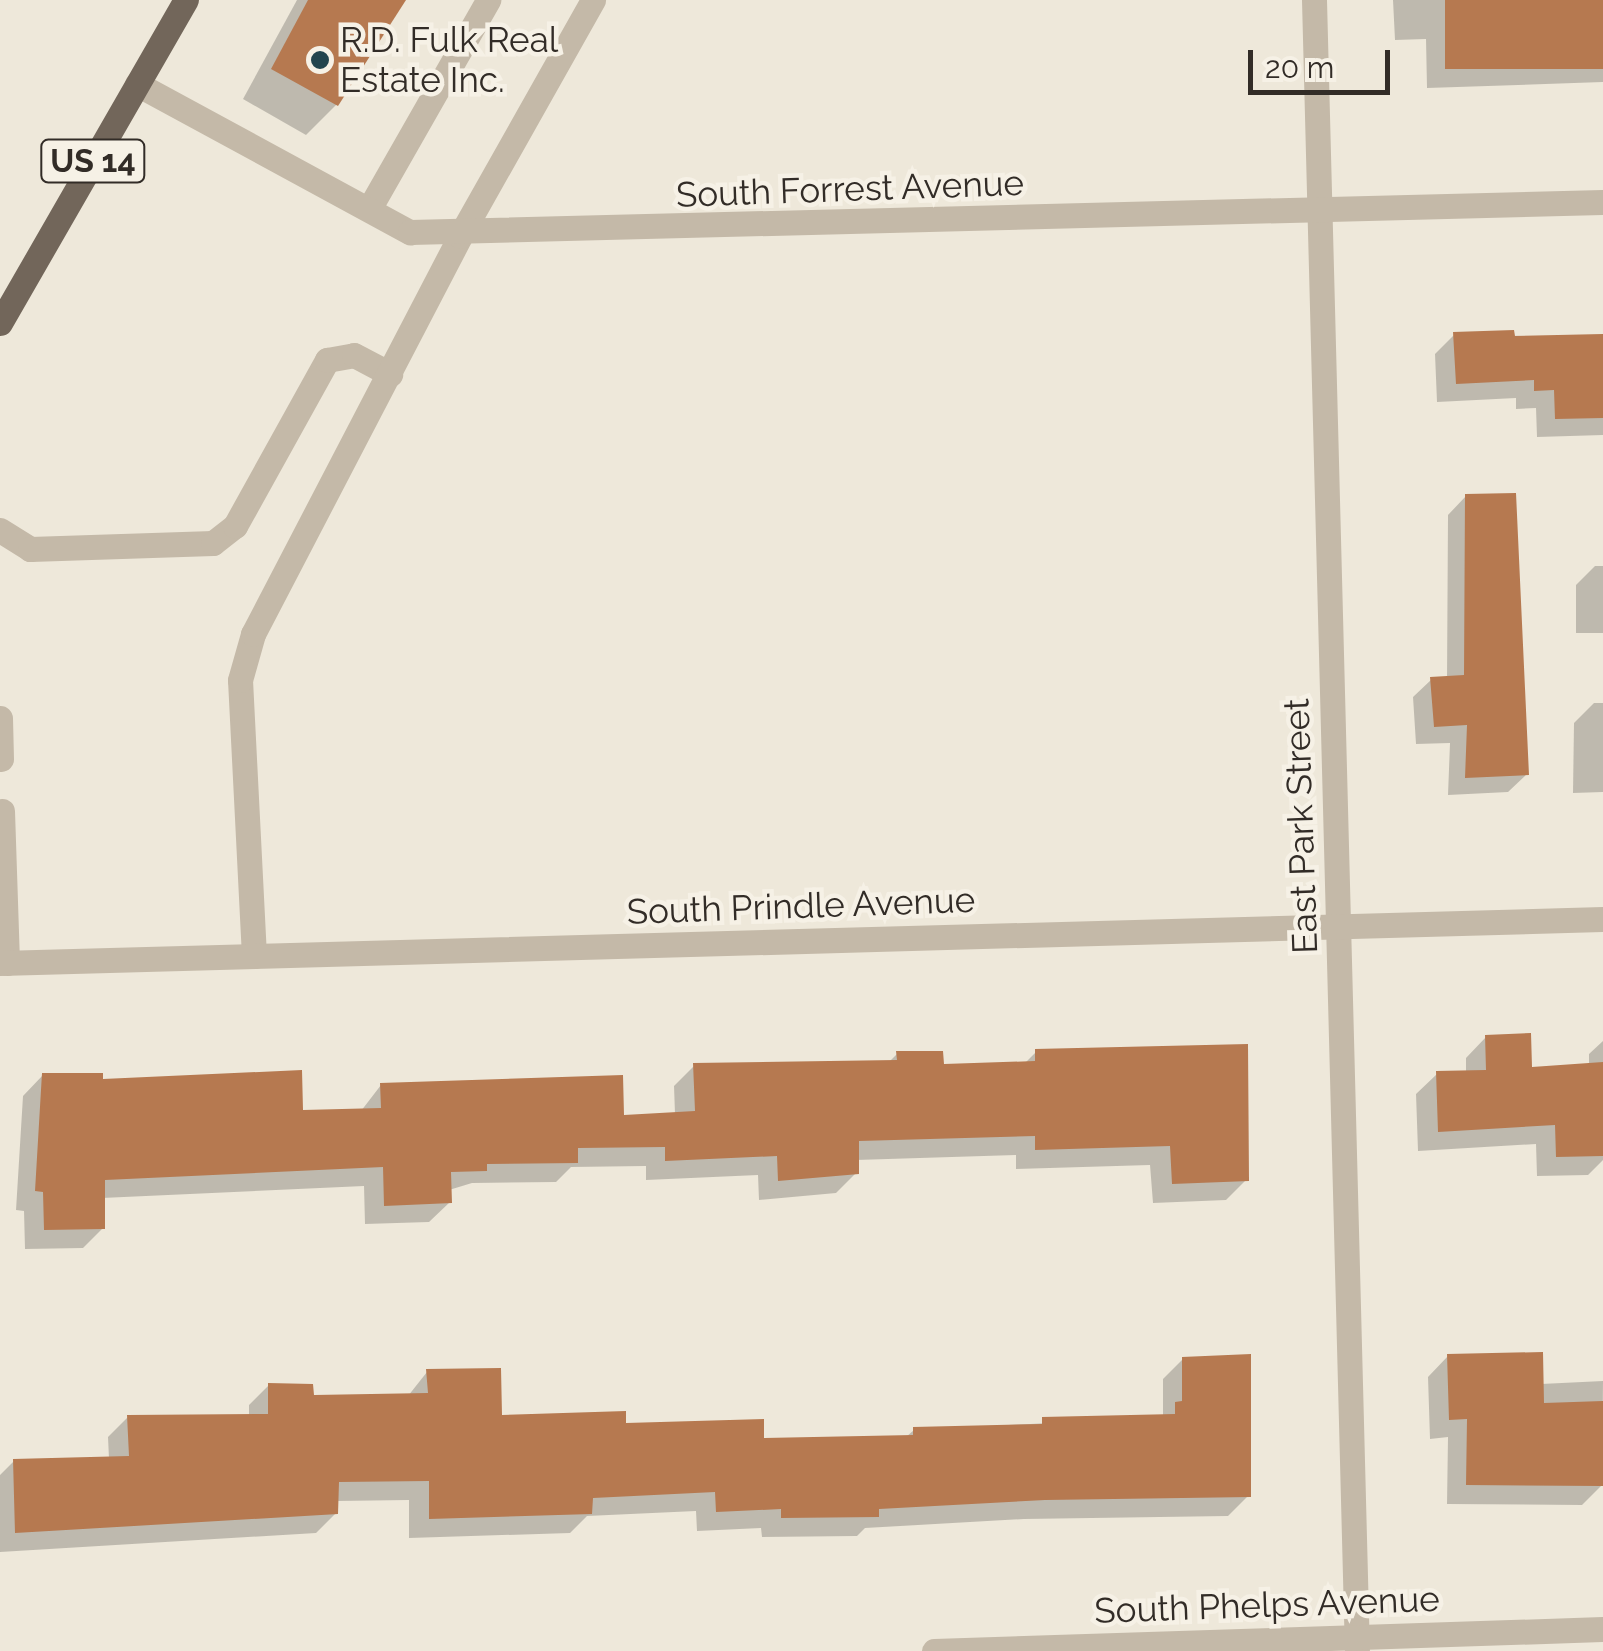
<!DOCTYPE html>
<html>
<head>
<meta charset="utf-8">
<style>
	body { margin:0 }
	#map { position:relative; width:1603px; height:1651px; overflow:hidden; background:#eee8da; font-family:Raleway,sans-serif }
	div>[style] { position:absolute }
	.shadow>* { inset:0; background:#0003 }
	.building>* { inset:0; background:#b67950; transform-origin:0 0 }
	.service>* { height:25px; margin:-12.5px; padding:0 12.5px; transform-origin:12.5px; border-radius:12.5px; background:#c4b9a8 }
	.minor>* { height:25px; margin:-12.5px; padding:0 12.5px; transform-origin:12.5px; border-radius:12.5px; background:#c4b9a8 }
	.primary>* { height:25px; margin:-12.5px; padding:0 12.5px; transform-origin:12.5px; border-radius:12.5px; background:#72665a }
	.dots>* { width:28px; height:28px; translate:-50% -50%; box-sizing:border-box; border:5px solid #f6f1e6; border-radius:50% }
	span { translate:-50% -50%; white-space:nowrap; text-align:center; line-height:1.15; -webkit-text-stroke:9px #f6f1e6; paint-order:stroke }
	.shield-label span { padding:2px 8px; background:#f6f1e6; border:2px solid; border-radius:8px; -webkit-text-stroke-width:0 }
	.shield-label { font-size:32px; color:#322c27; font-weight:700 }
	.poi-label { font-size:35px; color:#322c27 }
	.left { translate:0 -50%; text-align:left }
	.street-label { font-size:35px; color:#322c27 }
	.scale { position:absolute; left:1248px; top:50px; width:142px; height:45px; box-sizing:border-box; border:5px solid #322c27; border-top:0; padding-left:12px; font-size:30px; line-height:35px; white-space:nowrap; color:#322c27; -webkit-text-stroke:8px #f6f1e6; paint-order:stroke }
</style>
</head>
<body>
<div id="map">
	<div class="shadow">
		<div style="clip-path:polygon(297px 0,400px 0,336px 105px,306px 135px,243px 99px)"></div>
		<div style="clip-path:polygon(1393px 0,1603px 0,1603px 82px,1427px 88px,1426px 39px,1395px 40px)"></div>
		<div style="clip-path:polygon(1454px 335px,1603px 337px,1603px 435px,1537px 437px,1536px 408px,1516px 409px,1516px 398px,1437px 402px,1435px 354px)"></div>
		<div style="clip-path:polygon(1466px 496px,1527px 774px,1508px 792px,1448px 795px,1450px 743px,1416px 744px,1413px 697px,1432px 679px,1447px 678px,1448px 515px)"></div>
		<div style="clip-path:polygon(1595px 566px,1603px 566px,1603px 633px,1576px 633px,1576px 585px)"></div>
		<div style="clip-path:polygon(1594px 703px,1603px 703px,1603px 792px,1573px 793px,1574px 723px)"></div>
		<div style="clip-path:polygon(1486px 1037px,1530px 1069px,1589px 1065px,1589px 1054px,1603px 1041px,1603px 1160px,1588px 1175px,1537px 1176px,1536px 1144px,1418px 1151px,1416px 1094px,1437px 1074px,1466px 1073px,1466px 1058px)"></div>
		<div style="clip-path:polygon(1036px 1052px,1246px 1180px,1226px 1200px,1153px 1203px,1150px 1165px,1016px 1169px,1016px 1155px,856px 1160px,856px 1173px,836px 1193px,759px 1200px,758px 1175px,646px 1180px,646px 1166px,571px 1167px,556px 1182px,472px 1183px,449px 1190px,450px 1202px,429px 1222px,365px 1224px,364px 1186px,102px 1198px,103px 1228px,83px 1248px,25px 1249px,24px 1211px,16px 1210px,23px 1096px,43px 1075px,301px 1113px,361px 1111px,381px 1085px,621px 1117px,675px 1114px,674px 1086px,694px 1066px,889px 1062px,897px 1054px,942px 1066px,1025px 1063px)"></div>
		<div style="clip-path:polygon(1448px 1356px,1541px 1384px,1603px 1381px,1602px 1485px,1582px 1505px,1447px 1504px,1448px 1437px,1430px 1439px,1428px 1377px)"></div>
		<div style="clip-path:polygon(1183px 1359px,1248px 1496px,1228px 1516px,1024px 1519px,865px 1528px,857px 1536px,762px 1537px,761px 1528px,697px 1531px,696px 1511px,587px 1516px,570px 1533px,409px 1538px,409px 1500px,336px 1501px,336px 1513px,316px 1533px,0 1552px,0 1475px,14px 1461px,109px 1459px,108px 1437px,128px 1417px,249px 1417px,249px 1405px,269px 1385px,311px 1397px,408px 1396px,427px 1372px,500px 1417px,762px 1441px,906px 1437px,914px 1430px,1163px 1417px,1163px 1379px)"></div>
	</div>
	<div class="building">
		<div style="clip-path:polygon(308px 0,406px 0,338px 106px,271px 69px)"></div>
		<div style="left:1445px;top:0;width:158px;height:69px"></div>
		<div style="clip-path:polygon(1514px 330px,1515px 336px,1603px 334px,1603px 418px,1555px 419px,1554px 390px,1534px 391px,1534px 380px,1456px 384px,1453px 332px)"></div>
		<div style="clip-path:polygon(1516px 493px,1529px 775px,1465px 778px,1467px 725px,1434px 727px,1430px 677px,1464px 675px,1465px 494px)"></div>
		<div style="clip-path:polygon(1531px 1033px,1532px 1067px,1603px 1062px,1603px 1156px,1556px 1157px,1555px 1125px,1438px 1132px,1436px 1071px,1486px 1070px,1485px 1035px)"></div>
		<div style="clip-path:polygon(1248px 1044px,1249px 1181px,1172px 1184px,1170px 1146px,1035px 1150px,1035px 1136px,859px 1141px,859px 1174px,778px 1181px,777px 1156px,665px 1161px,665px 1147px,578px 1148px,578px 1163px,487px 1164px,487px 1171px,451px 1172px,452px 1203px,384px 1206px,383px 1167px,105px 1180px,105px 1229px,44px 1230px,43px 1192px,35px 1191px,42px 1073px,103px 1073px,103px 1079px,302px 1070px,303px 1110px,381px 1108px,380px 1083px,623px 1075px,624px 1115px,695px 1111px,693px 1063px,897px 1060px,896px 1051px,943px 1051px,944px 1064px,1035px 1061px,1035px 1049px)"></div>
		<div style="clip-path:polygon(1543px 1352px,1544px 1403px,1603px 1401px,1603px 1486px,1466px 1485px,1467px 1419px,1449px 1420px,1447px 1354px)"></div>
		<div style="clip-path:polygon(1251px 1354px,1251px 1497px,1045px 1500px,879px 1509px,879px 1517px,781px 1518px,781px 1509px,716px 1512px,715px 1492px,593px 1498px,592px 1514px,429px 1519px,429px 1481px,339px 1482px,338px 1514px,15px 1533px,13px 1459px,129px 1456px,127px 1415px,268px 1414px,268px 1383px,313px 1384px,314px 1395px,428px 1393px,426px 1369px,501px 1368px,502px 1415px,626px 1411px,626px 1423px,764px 1419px,764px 1438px,913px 1435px,913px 1427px,1042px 1424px,1042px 1417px,1175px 1414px,1175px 1402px,1182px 1401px,1182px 1357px)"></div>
	</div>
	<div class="service">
		<div style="left:369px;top:209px;width:241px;rotate:-60.3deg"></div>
		<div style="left:0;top:530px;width:36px;rotate:32deg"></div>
		<div style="left:30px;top:549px;width:183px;rotate:-1.9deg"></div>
		<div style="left:213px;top:543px;width:28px;rotate:-38deg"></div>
		<div style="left:235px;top:526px;width:190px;rotate:-61deg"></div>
		<div style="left:327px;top:360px;width:27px;rotate:-10deg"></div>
		<div style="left:354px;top:355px;width:41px;rotate:27.8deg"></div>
		<div style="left:0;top:718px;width:41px;rotate:88.6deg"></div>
		<div style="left:2px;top:811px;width:152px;rotate:88.1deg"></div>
		<div style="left:254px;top:956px;width:276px;rotate:-92.9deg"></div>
		<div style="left:240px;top:680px;width:48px;rotate:-74.2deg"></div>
		<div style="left:253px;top:634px;width:449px;rotate:-62.5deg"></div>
		<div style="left:460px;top:236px;width:271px;rotate:-60.6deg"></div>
	</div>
	<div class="minor">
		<div style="left:1314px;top:0;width:1652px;rotate:88.51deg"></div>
		<div style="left:137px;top:84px;width:311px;rotate:28.5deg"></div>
		<div style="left:410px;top:232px;width:1193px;rotate:-1.44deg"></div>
		<div style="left:0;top:963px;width:1604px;rotate:-1.57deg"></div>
		<div style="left:934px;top:1651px;width:669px;rotate:-1.88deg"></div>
	</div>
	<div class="primary">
		<div style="left:0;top:323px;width:373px;rotate:-60.1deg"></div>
	</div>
	<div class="dots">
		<div style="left:320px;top:60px;background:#22444e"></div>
	</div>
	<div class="shield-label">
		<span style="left:93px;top:161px">US 14</span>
	</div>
	<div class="poi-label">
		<span class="left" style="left:340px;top:60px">R.D. Fulk Real<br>Estate Inc.</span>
	</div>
	<div class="street-label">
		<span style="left:850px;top:189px;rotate:-2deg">South Forrest Avenue</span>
		<span style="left:1301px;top:826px;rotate:-92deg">East Park Street</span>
		<span style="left:801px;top:906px;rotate:-2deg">South Prindle Avenue</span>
		<span style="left:1267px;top:1605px;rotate:-2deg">South Phelps Avenue</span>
	</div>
	<div class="scale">20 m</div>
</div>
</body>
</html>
